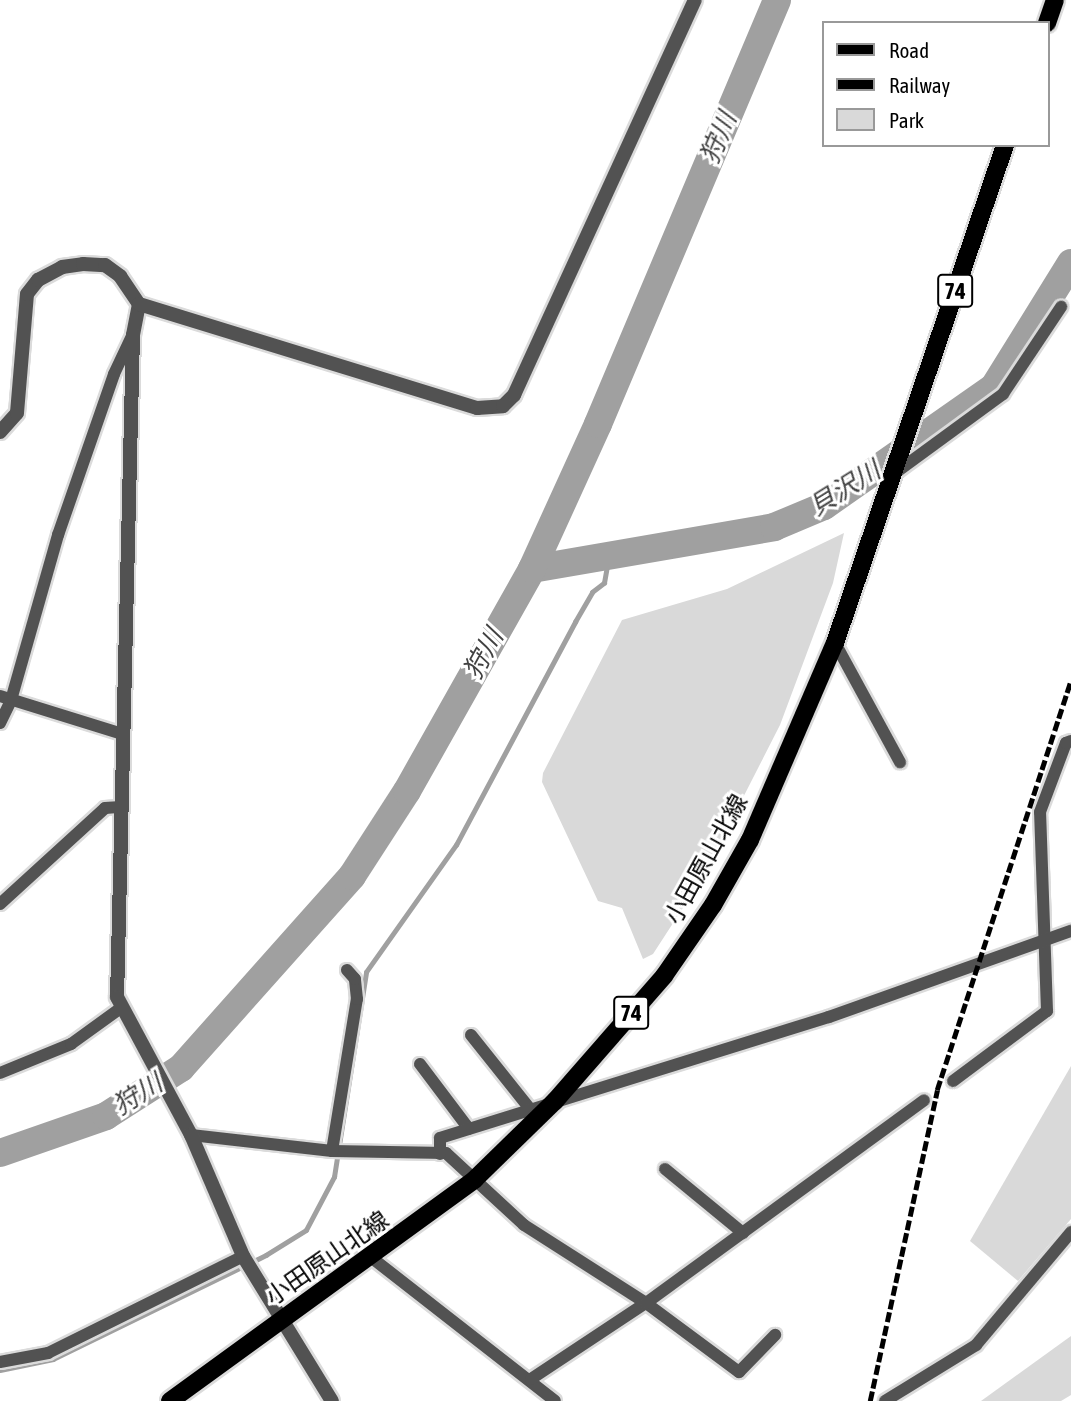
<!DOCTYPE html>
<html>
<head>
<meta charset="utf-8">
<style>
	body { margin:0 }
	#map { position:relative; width:1071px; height:1401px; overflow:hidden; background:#fff; font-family:"Asap Condensed","Noto Sans JP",sans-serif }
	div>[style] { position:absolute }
	.green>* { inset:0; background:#d9d9d9 }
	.stream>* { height:4.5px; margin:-2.25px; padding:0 2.25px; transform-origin:2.25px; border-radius:2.25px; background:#a0a0a0 }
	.river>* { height:28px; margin:-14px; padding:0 14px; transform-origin:14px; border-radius:14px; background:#a0a0a0 }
	.roads { filter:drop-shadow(2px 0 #dbdbdb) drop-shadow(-2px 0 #dbdbdb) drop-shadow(0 2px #dbdbdb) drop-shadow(0 -2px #dbdbdb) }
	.minor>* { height:12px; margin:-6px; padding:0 6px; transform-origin:6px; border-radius:6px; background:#525252 }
	.tertiary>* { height:14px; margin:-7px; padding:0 7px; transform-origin:7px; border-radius:7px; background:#525252 }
	.primary>* { height:18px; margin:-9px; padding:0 9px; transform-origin:9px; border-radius:9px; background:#000 }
	.rail>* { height:4.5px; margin-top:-2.25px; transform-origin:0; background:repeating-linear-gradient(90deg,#000 0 10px,transparent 0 13.5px) }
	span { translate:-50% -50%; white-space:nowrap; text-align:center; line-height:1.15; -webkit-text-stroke:6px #fff; paint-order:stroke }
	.shield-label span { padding:2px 5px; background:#fff; border:2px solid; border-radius:5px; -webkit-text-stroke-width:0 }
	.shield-label { font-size:23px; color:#000; font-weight:700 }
	.street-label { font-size:24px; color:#000 }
	.water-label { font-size:26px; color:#414141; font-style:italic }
	.legend { position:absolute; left:822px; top:21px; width:228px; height:126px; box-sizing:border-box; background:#fff; border:2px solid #999; margin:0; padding:9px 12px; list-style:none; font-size:21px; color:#000 }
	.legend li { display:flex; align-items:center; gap:14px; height:35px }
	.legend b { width:35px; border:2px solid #999 }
</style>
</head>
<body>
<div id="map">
	<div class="green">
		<div style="clip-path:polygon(844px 533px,833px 583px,780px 725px,701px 880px,653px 954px,643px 959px,622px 908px,598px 901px,542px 782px,543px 773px,622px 620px,727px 589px)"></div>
		<div style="clip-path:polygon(1071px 1066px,1071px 1219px,1018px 1281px,970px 1241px)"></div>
		<div style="clip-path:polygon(1071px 1336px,1071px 1395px,1061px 1401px,981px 1401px)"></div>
	</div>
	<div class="stream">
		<div style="left:0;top:1370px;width:54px;rotate:-11.7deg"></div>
		<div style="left:53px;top:1359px;width:237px;rotate:-26deg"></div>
		<div style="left:266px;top:1255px;width:47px;rotate:-32deg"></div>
		<div style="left:306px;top:1230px;width:60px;rotate:-62.2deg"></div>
		<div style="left:334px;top:1177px;width:207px;rotate:-81.1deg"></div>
		<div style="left:366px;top:972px;width:156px;rotate:-54.7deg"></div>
		<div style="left:456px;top:845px;width:253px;rotate:-61.9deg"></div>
		<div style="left:575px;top:622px;width:34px;rotate:-60deg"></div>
		<div style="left:592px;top:592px;width:15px;rotate:-37deg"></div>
		<div style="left:604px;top:583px;width:28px;rotate:-80deg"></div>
	</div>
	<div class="river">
		<div style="left:532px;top:569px;width:246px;rotate:-9.8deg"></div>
		<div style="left:774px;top:527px;width:54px;rotate:-22.8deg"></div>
		<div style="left:824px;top:506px;width:208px;rotate:-35deg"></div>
		<div style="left:994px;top:387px;width:146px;rotate:-58.2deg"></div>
		<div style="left:0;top:1153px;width:112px;rotate:-19.2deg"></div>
		<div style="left:106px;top:1116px;width:89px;rotate:-32.6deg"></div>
		<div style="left:181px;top:1068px;width:257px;rotate:-48.3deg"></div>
		<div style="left:352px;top:876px;width:101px;rotate:-57.1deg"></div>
		<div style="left:407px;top:791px;width:255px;rotate:-60.6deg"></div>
		<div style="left:532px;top:569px;width:159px;rotate:-65.5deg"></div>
		<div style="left:598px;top:424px;width:460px;rotate:-67.1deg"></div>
	</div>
	<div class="roads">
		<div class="minor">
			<div style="left:895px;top:473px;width:134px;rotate:-36.2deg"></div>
			<div style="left:1003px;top:394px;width:105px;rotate:-56.3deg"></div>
			<div style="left:835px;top:643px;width:136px;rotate:61.4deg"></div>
			<div style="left:0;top:696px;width:129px;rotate:17.2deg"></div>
			<div style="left:0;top:723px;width:25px;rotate:-64deg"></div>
			<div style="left:11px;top:700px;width:172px;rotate:-74.1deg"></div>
			<div style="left:58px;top:535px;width:170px;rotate:-70.8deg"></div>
			<div style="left:114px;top:374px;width:42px;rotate:-64.7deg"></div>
			<div style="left:0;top:904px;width:142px;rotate:-42.4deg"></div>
			<div style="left:105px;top:808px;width:16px;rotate:-4deg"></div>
			<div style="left:471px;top:1035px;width:95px;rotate:51.4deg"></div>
			<div style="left:420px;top:1064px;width:81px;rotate:53deg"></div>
			<div style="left:0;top:1073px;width:77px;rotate:-22.2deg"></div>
			<div style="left:71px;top:1044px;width:62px;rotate:-35.8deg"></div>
			<div style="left:953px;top:1081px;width:117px;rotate:-36.7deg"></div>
			<div style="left:1047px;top:1011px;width:199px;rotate:-92deg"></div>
			<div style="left:1040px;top:812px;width:74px;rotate:-69.4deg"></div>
			<div style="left:1066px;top:743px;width:5px;rotate:-22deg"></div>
			<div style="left:191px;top:1135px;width:142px;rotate:6.5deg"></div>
			<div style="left:332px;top:1151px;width:114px;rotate:1deg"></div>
			<div style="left:446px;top:1153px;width:106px;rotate:42.7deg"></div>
			<div style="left:524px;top:1225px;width:145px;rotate:32.6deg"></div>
			<div style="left:646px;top:1303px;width:116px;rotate:36.6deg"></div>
			<div style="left:739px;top:1372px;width:52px;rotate:-45.8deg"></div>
			<div style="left:332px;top:1151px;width:154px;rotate:-80.7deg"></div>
			<div style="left:357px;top:999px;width:20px;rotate:-96deg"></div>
			<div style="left:355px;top:979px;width:12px;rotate:-132deg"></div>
			<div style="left:440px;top:1154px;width:16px;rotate:-90deg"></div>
			<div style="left:440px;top:1138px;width:407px;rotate:-17.3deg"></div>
			<div style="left:829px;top:1017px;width:257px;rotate:-19.6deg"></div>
			<div style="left:665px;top:1169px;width:101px;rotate:39.4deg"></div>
			<div style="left:372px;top:1258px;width:232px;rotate:38deg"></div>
			<div style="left:0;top:1362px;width:49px;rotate:-10.6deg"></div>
			<div style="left:48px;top:1353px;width:218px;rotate:-26.4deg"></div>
			<div style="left:531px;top:1379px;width:138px;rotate:-33.5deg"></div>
			<div style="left:646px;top:1303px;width:344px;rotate:-36.1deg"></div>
			<div style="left:885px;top:1401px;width:107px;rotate:-31.6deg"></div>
			<div style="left:976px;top:1345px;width:148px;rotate:-49.9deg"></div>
		</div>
		<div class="tertiary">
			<div style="left:139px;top:304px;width:32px;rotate:101deg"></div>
			<div style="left:133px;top:335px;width:662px;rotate:91.38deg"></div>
			<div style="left:117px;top:997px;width:157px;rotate:61.8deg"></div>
			<div style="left:191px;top:1135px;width:132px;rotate:66.7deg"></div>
			<div style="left:243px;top:1256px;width:170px;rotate:58.5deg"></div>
			<div style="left:0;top:432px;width:25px;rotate:-48deg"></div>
			<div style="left:17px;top:413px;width:119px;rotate:-85.2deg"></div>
			<div style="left:27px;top:294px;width:18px;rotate:-52deg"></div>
			<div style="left:38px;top:280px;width:27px;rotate:-28deg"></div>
			<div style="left:62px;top:267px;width:21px;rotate:-8deg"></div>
			<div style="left:83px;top:264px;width:22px;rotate:3deg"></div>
			<div style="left:105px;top:265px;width:19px;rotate:36deg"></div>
			<div style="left:120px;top:276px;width:34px;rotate:56deg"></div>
			<div style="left:139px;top:304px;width:354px;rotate:17.1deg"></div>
			<div style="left:477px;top:408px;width:26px;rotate:-4deg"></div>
			<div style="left:503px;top:406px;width:16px;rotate:-45deg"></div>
			<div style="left:514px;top:395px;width:434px;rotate:-65.4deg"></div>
		</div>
		<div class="primary">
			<div style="left:1047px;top:23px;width:24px;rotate:-71deg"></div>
			<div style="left:170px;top:1401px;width:377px;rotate:-36deg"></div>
			<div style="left:475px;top:1179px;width:112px;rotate:-44.3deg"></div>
			<div style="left:555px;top:1101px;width:166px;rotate:-48.9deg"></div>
			<div style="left:664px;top:976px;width:86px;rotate:-55.4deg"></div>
			<div style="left:713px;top:905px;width:75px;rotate:-60.4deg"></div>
			<div style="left:750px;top:840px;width:215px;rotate:-66.7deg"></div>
			<div style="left:835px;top:643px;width:526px;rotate:-71.15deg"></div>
		</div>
	</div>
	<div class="rail">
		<div style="left:870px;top:1401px;width:318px;rotate:-77.8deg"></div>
		<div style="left:937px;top:1090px;width:430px;rotate:-71.9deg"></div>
	</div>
	<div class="shield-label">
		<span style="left:955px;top:291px">74</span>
		<span style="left:631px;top:1013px">74</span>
	</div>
	<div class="street-label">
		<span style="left:706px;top:859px;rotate:-61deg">小田原山北線</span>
		<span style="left:327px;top:1258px;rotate:-35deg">小田原山北線</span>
	</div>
	<div class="water-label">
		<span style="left:719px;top:138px;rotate:-67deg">狩川</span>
		<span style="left:845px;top:489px;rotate:-32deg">貝沢川</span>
		<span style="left:484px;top:654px;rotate:-61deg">狩川</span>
		<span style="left:138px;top:1095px;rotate:-32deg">狩川</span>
	</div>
	<ul class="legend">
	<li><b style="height:9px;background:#000"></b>Road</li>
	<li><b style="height:9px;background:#000"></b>Railway</li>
	<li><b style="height:19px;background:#d9d9d9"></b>Park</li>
	</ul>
</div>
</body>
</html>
